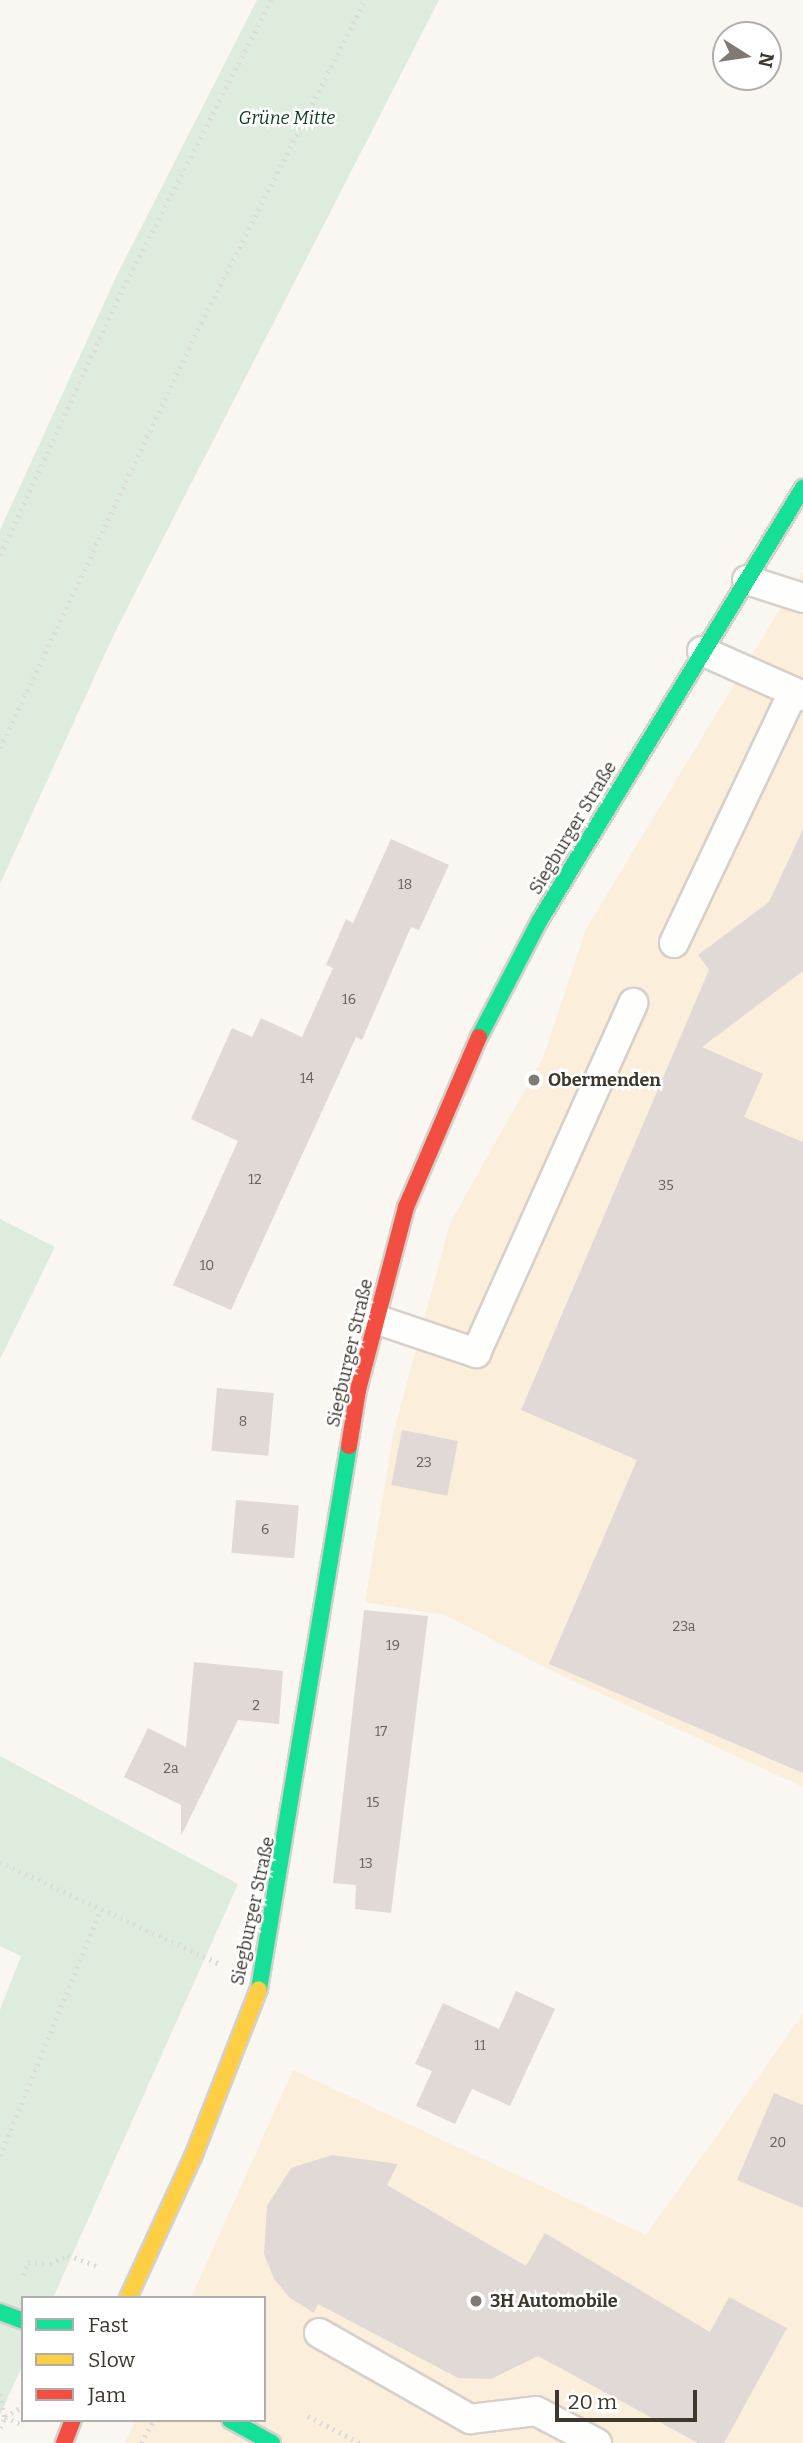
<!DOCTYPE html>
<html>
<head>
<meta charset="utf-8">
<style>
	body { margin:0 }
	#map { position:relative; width:803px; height:2443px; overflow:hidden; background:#faf6f2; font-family:Bitter,serif }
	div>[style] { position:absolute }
	.built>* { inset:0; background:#fbefdc }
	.green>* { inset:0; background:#deecde }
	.building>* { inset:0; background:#e1d9d6; transform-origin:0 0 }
	.path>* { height:4.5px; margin-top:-2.25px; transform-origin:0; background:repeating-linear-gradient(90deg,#dcdbd9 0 2px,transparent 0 7px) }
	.roads { filter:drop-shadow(2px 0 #d5d1ca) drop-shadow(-2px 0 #d5d1ca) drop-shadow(0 2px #d5d1ca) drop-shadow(0 -2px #d5d1ca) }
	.lane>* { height:28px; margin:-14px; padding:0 14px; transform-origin:14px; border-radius:14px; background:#fefefd }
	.fast>* { height:16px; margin:-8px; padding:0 8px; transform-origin:8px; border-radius:8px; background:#16e098 }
	.slow>* { height:16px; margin:-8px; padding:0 8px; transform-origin:8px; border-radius:8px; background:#ffcf43 }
	.jam>* { height:16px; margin:-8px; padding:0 8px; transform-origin:8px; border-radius:8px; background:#f24e42 }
	.dots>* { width:19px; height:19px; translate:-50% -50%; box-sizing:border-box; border:4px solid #fff; border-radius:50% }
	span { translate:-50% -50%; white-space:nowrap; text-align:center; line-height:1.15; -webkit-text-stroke:5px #fff; paint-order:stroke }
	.number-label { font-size:14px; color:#666058 }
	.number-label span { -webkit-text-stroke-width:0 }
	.park-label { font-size:18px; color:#0b3c1f; font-style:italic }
	.street-label { font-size:18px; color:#3d372e }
	.poi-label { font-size:18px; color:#3d372e; font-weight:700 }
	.left { translate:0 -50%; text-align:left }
	.legend { position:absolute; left:21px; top:2296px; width:245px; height:126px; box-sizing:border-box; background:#fff; border:2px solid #b1afab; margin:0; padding:9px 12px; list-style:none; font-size:21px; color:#3d372e }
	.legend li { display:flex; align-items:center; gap:14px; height:35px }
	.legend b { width:35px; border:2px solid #b1afab }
	.north { position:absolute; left:712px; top:21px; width:70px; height:70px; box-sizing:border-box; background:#fff; border:2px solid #b1afab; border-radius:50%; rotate:102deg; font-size:19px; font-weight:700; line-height:28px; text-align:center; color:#3d372e }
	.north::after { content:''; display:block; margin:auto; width:24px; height:32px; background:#7f7a73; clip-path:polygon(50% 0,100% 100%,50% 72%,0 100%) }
	.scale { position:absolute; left:555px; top:2390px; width:142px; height:32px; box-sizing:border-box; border:4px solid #3d372e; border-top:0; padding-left:9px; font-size:21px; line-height:24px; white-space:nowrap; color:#3d372e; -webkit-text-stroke:5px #fff; paint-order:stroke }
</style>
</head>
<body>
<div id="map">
	<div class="built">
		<div style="clip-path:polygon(803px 571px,803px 1787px,550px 1670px,445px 1615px,365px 1602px,394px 1431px,450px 1223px,543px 1058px,586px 929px)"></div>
		<div style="clip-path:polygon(803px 2014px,803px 2443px,125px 2443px,136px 2420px,264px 2420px,264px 2298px,191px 2298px,293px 2070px,646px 2235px)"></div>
	</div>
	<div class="green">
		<div style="clip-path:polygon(257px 0,439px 0,114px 634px,0 884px,0 530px,117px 275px)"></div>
		<div style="clip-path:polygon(0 1219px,55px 1247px,0 1359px)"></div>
		<div style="clip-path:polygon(0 1756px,238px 1884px,53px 2298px,23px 2298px,23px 2364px,0 2415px,0 2010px,21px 1956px,0 1946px)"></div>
	</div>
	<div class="building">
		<div style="clip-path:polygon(803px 829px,803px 971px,702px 1047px,763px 1074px,744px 1117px,803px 1142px,803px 1773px,549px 1664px,637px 1460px,521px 1410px,709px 970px,698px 955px,769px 902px)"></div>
		<div style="clip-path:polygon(391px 839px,449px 865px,419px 930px,411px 927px,362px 1040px,356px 1037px,231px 1310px,173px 1285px,238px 1141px,191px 1119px,232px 1028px,252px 1037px,261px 1018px,302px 1037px,333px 968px,326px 965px,346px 919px,353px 923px)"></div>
		<div style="left:217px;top:1388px;width:57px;height:63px;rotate:5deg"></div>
		<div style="left:402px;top:1430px;width:57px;height:56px;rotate:11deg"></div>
		<div style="left:236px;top:1500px;width:63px;height:53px;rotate:5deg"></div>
		<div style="clip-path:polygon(364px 1610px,428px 1616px,391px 1913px,355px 1909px,356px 1885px,333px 1883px)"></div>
		<div style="clip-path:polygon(194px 1662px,283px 1671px,279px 1724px,238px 1720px,181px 1836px,181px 1805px,124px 1777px,148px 1728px,186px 1747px)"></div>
		<div style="clip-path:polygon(516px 1991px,555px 2009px,510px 2106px,472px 2089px,455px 2124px,416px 2106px,432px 2071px,415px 2064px,443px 2003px,499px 2029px)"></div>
		<div style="clip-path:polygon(774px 2093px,803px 2105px,803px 2208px,737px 2180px)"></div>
		<div style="clip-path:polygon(332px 2155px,398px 2164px,387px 2185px,526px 2266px,545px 2233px,710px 2332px,729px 2297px,787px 2328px,724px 2443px,698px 2443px,538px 2356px,491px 2379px,458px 2378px,318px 2304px,314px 2313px,290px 2298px,274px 2279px,264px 2254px,267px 2206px,291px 2168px)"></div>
	</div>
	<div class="path">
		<div style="left:0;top:555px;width:294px;rotate:-65.3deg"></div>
		<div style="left:123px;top:288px;width:324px;rotate:-62.8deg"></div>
		<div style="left:0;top:748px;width:470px;rotate:-64.7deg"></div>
		<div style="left:201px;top:323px;width:362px;rotate:-63.1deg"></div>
		<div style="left:0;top:1862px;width:245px;rotate:24.9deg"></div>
		<div style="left:0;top:2156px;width:265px;rotate:-67.8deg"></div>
		<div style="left:23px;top:2275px;width:14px;rotate:-69deg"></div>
		<div style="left:28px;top:2262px;width:22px;rotate:5deg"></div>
		<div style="left:50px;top:2264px;width:20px;rotate:-27deg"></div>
		<div style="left:68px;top:2255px;width:30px;rotate:21deg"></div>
		<div style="left:0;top:2394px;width:24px;rotate:78deg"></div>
		<div style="left:5px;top:2417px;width:21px;rotate:25deg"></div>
		<div style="left:308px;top:2416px;width:59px;rotate:27.4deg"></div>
		<div style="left:0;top:2428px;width:12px;rotate:-66deg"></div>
		<div style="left:5px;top:2417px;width:21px;rotate:-31deg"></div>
		<div style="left:141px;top:2443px;width:26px;rotate:-61deg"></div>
	</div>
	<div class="roads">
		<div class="lane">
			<div style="left:747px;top:580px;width:59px;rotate:17.8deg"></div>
			<div style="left:702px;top:651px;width:111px;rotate:24deg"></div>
			<div style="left:674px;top:943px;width:278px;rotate:-64.6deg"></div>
			<div style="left:375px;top:1319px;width:107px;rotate:18.6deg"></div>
			<div style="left:476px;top:1353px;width:384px;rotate:-65.8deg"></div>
			<div style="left:319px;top:2333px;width:174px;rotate:29.7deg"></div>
			<div style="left:470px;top:2419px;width:66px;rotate:-6.9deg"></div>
			<div style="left:536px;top:2411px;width:69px;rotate:27.7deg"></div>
		</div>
		<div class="fast">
			<div style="left:479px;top:1037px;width:132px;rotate:-62.5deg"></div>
			<div style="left:540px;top:920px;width:506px;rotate:-58.67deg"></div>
			<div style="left:259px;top:1989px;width:550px;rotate:-80.59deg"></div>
			<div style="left:0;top:2312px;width:25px;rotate:21deg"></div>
			<div style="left:230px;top:2420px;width:48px;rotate:28.7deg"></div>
		</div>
		<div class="slow">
			<div style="left:128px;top:2298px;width:155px;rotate:-65.3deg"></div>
			<div style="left:193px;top:2157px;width:180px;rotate:-68.6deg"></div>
		</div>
		<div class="jam">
			<div style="left:349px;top:1446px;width:57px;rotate:-80.9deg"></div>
			<div style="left:358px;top:1390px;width:189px;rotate:-75.3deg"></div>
			<div style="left:406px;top:1207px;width:185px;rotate:-66.8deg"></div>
			<div style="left:64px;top:2443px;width:25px;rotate:-69deg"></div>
		</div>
	</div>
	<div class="dots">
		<div style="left:534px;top:1080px;background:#7f7a73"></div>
		<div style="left:476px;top:2301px;background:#7f7a73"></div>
	</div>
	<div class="number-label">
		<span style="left:405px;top:885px">18</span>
		<span style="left:349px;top:1000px">16</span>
		<span style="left:307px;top:1079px">14</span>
		<span style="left:255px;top:1180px">12</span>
		<span style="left:666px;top:1186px">35</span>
		<span style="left:207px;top:1266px">10</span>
		<span style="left:243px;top:1422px">8</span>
		<span style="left:424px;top:1463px">23</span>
		<span style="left:265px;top:1530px">6</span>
		<span style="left:684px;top:1627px">23a</span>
		<span style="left:393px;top:1646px">19</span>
		<span style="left:256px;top:1706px">2</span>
		<span style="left:381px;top:1732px">17</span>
		<span style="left:171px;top:1769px">2a</span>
		<span style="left:373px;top:1803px">15</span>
		<span style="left:366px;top:1864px">13</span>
		<span style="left:480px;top:2046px">11</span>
		<span style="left:778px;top:2143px">20</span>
	</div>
	<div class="park-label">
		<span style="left:287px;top:118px">Grüne Mitte</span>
	</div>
	<div class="street-label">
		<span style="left:573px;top:828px;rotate:-59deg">Siegburger Straße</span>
		<span style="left:350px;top:1353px;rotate:-77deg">Siegburger Straße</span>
		<span style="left:253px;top:1911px;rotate:-78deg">Siegburger Straße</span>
	</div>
	<div class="poi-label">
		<span class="left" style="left:548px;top:1080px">Obermenden</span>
		<span class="left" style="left:490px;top:2301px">3H Automobile</span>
	</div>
	<ul class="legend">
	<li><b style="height:9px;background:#16e098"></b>Fast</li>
	<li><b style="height:9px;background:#ffcf43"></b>Slow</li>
	<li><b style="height:9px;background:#f24e42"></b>Jam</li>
	</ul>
	<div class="north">N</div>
	<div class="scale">20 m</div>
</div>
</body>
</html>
